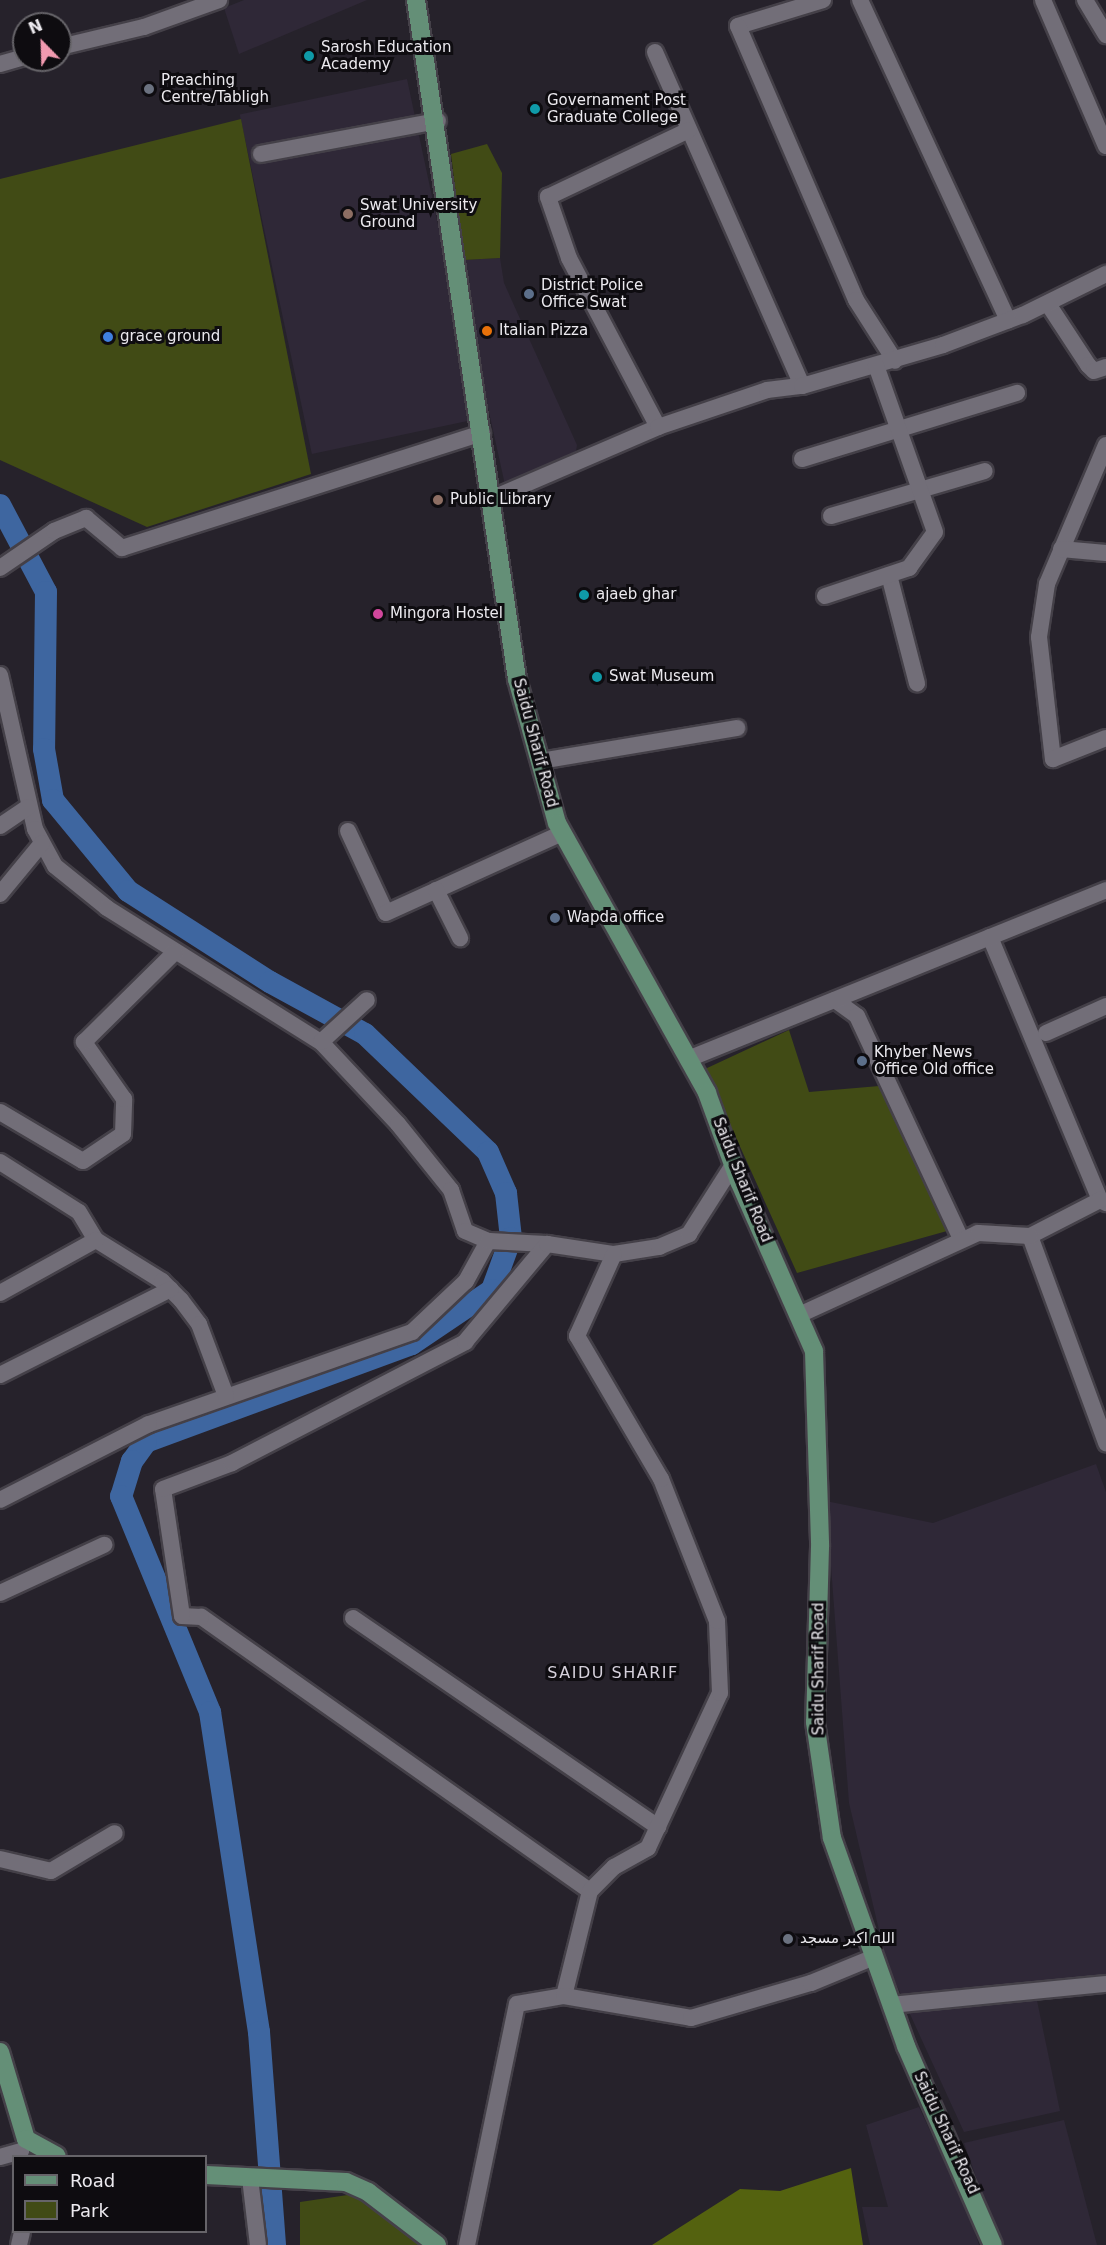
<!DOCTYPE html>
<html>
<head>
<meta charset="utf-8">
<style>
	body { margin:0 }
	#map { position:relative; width:1106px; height:2245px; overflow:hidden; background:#26222b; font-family:"DejaVu Sans",Cairo,sans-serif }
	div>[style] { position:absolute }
	.built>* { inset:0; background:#2f2837; transform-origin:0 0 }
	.green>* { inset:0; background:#414b15 }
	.forest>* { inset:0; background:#54620f }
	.river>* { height:22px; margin:-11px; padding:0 11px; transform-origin:11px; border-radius:11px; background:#3e66a0 }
	.roads { filter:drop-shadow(2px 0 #444048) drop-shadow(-2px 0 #444048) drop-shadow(0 2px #444048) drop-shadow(0 -2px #444048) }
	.minor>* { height:16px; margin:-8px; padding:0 8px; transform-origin:8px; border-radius:8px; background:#726e78 }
	.major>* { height:18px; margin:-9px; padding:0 9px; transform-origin:9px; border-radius:9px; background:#648f77 }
	.dots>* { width:16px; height:16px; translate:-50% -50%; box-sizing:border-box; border:3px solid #0e0c10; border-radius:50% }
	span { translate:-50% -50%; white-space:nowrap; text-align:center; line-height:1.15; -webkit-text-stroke:6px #0e0c10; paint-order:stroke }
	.poi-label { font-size:15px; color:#ebe9ee }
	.left { translate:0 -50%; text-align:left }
	.street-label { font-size:15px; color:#ebe9ee }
	.neighbourhood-label { font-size:16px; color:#d5d0db; letter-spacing:1.5px }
	.legend { position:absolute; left:12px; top:2155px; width:195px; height:78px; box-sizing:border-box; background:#0e0c10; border:2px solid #666469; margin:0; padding:8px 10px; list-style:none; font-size:18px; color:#ebe9ee }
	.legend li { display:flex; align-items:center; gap:12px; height:30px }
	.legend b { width:30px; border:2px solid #666469 }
	.north { position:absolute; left:12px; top:12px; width:60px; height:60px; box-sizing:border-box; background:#0e0c10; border:2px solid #666469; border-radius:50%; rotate:337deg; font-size:16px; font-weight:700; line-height:24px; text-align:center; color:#ebe9ee }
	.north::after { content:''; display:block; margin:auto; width:21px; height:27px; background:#f29ab0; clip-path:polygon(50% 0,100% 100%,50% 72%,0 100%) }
</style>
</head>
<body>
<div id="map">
	<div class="built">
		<div style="clip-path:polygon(244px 0,367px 0,239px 54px,224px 8px)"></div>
		<div style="left:407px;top:79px;width:347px;height:171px;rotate:78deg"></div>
		<div style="clip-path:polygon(500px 258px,504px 283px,577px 445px,576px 451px,505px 485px,462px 289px,464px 260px)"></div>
		<div style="clip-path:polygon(1096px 1464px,1106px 1492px,1106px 1979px,1035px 1991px,1060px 2111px,964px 2132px,887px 1964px,849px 1803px,826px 1501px,933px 1523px)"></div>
		<div style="clip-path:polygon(919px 2107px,970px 2217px,979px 2245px,870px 2245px,862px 2207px,888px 2207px,866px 2125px)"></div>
		<div style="clip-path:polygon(1064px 2120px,1097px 2245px,1000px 2245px,964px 2143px)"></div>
	</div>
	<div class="green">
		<div style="clip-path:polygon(241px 119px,311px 474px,147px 527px,0 460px,0 179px)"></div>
		<div style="clip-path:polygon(487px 144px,502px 173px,500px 258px,464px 260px,451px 154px)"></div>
		<div style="clip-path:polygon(789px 1030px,809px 1092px,891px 1085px,947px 1231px,797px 1273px,705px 1069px)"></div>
		<div style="clip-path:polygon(368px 2192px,426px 2245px,300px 2245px,300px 2202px)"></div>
	</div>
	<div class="forest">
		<div style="clip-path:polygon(851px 2168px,863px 2245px,652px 2245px,740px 2189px,780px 2191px)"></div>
	</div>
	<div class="river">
		<div style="left:0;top:505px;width:98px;rotate:62.1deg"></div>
		<div style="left:46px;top:592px;width:157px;rotate:90.7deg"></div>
		<div style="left:44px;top:749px;width:52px;rotate:80deg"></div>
		<div style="left:53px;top:800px;width:118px;rotate:50.5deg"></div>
		<div style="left:128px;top:891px;width:169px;rotate:32.7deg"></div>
		<div style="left:270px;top:982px;width:108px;rotate:28.7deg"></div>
		<div style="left:365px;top:1034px;width:170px;rotate:43.8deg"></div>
		<div style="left:488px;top:1152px;width:45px;rotate:66.3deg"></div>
		<div style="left:506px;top:1193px;width:45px;rotate:83.7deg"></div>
		<div style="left:511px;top:1238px;width:55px;rotate:110.1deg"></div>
		<div style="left:492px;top:1290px;width:97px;rotate:146deg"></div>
		<div style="left:412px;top:1344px;width:283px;rotate:159.8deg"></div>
		<div style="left:146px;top:1442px;width:24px;rotate:126deg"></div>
		<div style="left:132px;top:1461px;width:37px;rotate:107deg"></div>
		<div style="left:121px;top:1496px;width:234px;rotate:67.6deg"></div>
		<div style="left:210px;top:1712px;width:324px;rotate:81.3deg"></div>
		<div style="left:259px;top:2032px;width:214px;rotate:85.7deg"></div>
	</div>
	<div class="roads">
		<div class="minor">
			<div style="left:823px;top:0;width:89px;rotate:163deg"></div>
			<div style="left:738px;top:26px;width:298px;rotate:66.7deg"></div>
			<div style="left:856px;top:300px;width:72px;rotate:57.4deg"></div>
			<div style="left:860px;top:0;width:353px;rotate:65.2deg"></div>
			<div style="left:1043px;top:0;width:159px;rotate:66.7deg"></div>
			<div style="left:1085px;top:0;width:41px;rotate:59deg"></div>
			<div style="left:60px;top:47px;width:86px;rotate:-13.4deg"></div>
			<div style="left:144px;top:27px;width:80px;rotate:-19.8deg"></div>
			<div style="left:655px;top:52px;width:365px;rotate:66.2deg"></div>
			<div style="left:0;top:64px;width:25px;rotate:-16deg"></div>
			<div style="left:261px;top:154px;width:180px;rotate:-10.6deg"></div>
			<div style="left:1048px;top:304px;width:73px;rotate:56.7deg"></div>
			<div style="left:1088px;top:365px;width:8px;rotate:45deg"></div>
			<div style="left:1094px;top:371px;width:13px;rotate:-18deg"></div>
			<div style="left:658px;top:427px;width:191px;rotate:-117.8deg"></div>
			<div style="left:569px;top:258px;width:65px;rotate:-109deg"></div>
			<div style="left:548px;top:197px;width:156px;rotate:-25.4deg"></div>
			<div style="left:1106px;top:445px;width:151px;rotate:113deg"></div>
			<div style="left:1047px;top:584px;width:54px;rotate:98.6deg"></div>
			<div style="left:1039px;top:637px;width:123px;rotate:83.5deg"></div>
			<div style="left:1053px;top:759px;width:57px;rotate:-21.6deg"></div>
			<div style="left:802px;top:459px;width:225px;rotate:-17.1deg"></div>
			<div style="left:491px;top:499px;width:182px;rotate:-23.3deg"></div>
			<div style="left:658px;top:427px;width:115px;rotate:-18.7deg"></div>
			<div style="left:767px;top:390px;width:35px;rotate:-7deg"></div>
			<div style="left:802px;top:386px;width:147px;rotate:-16.2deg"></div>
			<div style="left:943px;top:345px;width:85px;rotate:-20.6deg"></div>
			<div style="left:1023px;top:315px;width:93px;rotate:-26.3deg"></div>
			<div style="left:831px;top:516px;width:160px;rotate:-16.3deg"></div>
			<div style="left:1061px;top:549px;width:45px;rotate:5.1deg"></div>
			<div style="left:0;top:568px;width:65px;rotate:-34.4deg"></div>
			<div style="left:54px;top:531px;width:35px;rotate:-22deg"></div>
			<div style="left:86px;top:518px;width:47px;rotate:39.8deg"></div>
			<div style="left:122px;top:548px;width:378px;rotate:-17.7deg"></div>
			<div style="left:889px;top:575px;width:112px;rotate:75.5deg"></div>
			<div style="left:825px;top:596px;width:89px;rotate:-18.4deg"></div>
			<div style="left:909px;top:568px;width:44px;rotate:-54.2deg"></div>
			<div style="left:935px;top:532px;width:177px;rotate:-109.5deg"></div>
			<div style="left:0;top:675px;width:158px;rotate:77.2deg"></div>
			<div style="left:35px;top:829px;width:42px;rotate:61.6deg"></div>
			<div style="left:55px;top:866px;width:67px;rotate:38.9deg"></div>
			<div style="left:107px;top:908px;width:252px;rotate:32.1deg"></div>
			<div style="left:321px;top:1042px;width:112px;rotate:46.8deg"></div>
			<div style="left:398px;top:1124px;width:85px;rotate:51.2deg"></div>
			<div style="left:451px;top:1190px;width:43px;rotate:71.1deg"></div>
			<div style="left:465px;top:1231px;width:25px;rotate:23deg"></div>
			<div style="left:488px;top:1241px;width:46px;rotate:118.8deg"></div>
			<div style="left:466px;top:1281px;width:74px;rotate:136.6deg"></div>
			<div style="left:412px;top:1332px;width:279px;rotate:160.7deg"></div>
			<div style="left:149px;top:1424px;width:167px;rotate:153deg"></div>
			<div style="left:540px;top:761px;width:200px;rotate:-9.5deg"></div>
			<div style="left:0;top:826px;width:34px;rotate:-34deg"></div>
			<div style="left:348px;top:831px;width:90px;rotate:65.1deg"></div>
			<div style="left:386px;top:913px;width:193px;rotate:-24.4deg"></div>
			<div style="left:436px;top:890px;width:54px;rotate:63.4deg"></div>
			<div style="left:0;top:894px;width:66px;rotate:-50.5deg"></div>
			<div style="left:990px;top:937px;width:285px;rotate:67.3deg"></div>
			<div style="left:1100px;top:1200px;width:7px;rotate:27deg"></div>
			<div style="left:835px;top:1000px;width:27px;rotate:36deg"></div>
			<div style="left:857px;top:1016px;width:246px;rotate:65deg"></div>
			<div style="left:1046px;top:1033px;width:66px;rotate:-24.2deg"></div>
			<div style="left:321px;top:1042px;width:62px;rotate:-42.4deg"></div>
			<div style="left:688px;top:1059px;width:451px;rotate:-22deg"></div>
			<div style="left:0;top:1112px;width:96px;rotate:30.6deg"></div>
			<div style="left:83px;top:1161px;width:48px;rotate:-34deg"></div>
			<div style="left:123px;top:1134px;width:35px;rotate:-88deg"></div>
			<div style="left:124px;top:1099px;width:70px;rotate:-125.1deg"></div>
			<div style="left:84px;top:1042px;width:128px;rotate:-44.7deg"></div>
			<div style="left:0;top:1162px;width:93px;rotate:32.3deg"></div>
			<div style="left:79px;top:1212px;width:33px;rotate:59deg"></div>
			<div style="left:96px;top:1240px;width:78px;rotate:31.8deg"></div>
			<div style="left:162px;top:1281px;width:27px;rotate:45deg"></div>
			<div style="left:181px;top:1300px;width:30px;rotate:53deg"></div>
			<div style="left:199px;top:1324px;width:77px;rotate:69.4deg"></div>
			<div style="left:1030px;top:1236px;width:221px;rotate:69.8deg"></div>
			<div style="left:1030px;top:1236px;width:79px;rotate:-27.2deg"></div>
			<div style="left:488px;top:1241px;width:59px;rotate:2.9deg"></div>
			<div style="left:0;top:1293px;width:110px;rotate:-28.9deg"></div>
			<div style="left:799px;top:1315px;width:197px;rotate:-24.6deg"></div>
			<div style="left:978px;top:1233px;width:52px;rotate:3.3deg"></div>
			<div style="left:0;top:1375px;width:191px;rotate:-26.7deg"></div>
			<div style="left:0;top:1593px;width:115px;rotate:-24.8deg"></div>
			<div style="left:353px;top:1618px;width:370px;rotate:34.4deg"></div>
			<div style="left:0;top:1859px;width:52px;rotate:13.2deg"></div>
			<div style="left:51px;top:1871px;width:74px;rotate:-30.7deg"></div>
			<div style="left:590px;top:1891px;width:476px;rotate:-144.8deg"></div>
			<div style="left:201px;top:1617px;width:19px;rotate:-177deg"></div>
			<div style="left:182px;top:1616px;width:128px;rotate:-98.5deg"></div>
			<div style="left:163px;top:1489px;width:74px;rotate:-20.6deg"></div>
			<div style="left:232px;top:1463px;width:263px;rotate:-27.4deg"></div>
			<div style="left:465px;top:1342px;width:128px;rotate:-50.1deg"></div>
			<div style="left:547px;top:1244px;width:68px;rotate:8.5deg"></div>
			<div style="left:614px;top:1254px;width:46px;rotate:-8.8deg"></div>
			<div style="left:659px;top:1247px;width:33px;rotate:-23deg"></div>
			<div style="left:689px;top:1234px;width:82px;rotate:-57.5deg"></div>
			<div style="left:564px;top:1996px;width:108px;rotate:-76.1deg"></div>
			<div style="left:590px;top:1891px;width:34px;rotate:-45deg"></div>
			<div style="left:614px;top:1867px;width:39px;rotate:-29deg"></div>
			<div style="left:648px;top:1848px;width:171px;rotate:-65.1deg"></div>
			<div style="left:720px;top:1693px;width:72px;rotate:-92.4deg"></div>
			<div style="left:717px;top:1621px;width:153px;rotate:-111.5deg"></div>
			<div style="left:661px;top:1479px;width:166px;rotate:-120.4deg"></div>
			<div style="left:577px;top:1336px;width:90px;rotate:-65.7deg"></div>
			<div style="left:891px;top:2005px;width:216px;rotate:-5.6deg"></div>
			<div style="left:0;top:2157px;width:22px;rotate:-16deg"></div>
			<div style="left:250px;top:2178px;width:67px;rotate:83.2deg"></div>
			<div style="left:19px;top:2245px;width:13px;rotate:-77deg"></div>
			<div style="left:467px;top:2245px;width:246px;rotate:-78.3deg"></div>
			<div style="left:517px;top:2004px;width:48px;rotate:-9.7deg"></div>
			<div style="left:564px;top:1996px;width:129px;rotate:9.8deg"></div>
			<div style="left:691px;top:2018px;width:125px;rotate:-16.3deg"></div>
			<div style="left:811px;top:1983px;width:68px;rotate:-22.4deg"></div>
		</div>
		<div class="major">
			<div style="left:416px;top:0;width:686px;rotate:81.54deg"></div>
			<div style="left:517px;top:679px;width:149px;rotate:74.5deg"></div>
			<div style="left:557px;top:823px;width:309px;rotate:60.9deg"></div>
			<div style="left:707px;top:1093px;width:94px;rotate:70deg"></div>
			<div style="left:739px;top:1181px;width:186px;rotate:66.2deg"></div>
			<div style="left:814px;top:1351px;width:196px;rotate:88.2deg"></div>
			<div style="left:820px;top:1547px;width:175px;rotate:91.6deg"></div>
			<div style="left:815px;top:1722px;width:117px;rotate:81.7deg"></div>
			<div style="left:832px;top:1838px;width:221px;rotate:70.4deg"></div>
			<div style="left:906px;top:2046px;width:217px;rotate:66.4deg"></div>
			<div style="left:0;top:2052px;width:91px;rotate:73.4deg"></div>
			<div style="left:26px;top:2139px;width:35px;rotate:29deg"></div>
			<div style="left:206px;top:2175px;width:140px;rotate:2.9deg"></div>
			<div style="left:346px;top:2182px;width:24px;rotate:24deg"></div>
			<div style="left:368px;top:2192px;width:87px;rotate:37.5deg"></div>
		</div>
	</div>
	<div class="dots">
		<div style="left:309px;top:56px;background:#0f9aa8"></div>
		<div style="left:149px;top:89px;background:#6b7280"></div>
		<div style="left:535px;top:109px;background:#0f9aa8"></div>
		<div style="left:348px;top:214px;background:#8d6e63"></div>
		<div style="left:529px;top:294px;background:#5c6f8a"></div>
		<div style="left:487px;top:331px;background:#e8710a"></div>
		<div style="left:108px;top:337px;background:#3f7fe0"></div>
		<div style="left:438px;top:500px;background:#8d6e63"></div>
		<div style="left:584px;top:595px;background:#0f9aa8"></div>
		<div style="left:378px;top:614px;background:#d1479c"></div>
		<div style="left:597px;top:677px;background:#0f9aa8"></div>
		<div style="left:555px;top:918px;background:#5c6f8a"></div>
		<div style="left:862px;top:1061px;background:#5c6f8a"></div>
		<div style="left:788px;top:1939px;background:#6b7280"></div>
	</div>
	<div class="poi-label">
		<span class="left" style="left:321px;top:56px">Sarosh Education<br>Academy</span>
		<span class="left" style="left:161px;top:89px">Preaching<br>Centre/Tabligh</span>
		<span class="left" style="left:547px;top:109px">Governament Post<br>Graduate College</span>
		<span class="left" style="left:360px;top:214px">Swat University<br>Ground</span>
		<span class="left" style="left:541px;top:294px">District Police<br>Office Swat</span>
		<span class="left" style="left:499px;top:331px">Italian Pizza</span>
		<span class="left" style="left:120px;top:337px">grace ground</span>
		<span class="left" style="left:450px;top:500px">Public Library</span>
		<span class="left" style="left:596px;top:595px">ajaeb ghar</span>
		<span class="left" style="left:390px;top:614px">Mingora Hostel</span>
		<span class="left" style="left:609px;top:677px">Swat Museum</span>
		<span class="left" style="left:567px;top:918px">Wapda office</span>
		<span class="left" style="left:874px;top:1061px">Khyber News<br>Office Old office</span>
		<span class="left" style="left:800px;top:1939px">اللہ اکبر مسجد</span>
	</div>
	<div class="street-label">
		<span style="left:535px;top:743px;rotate:75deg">Saidu Sharif Road</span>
		<span style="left:742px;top:1180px;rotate:68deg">Saidu Sharif Road</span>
		<span style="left:819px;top:1669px;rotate:-90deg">Saidu Sharif Road</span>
		<span style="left:946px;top:2133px;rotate:65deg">Saidu Sharif Road</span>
	</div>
	<div class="neighbourhood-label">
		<span style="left:613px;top:1673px">SAIDU SHARIF</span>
	</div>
	<ul class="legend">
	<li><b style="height:8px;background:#648f77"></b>Road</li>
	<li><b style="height:16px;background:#414b15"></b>Park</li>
	</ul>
	<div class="north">N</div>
</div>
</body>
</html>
